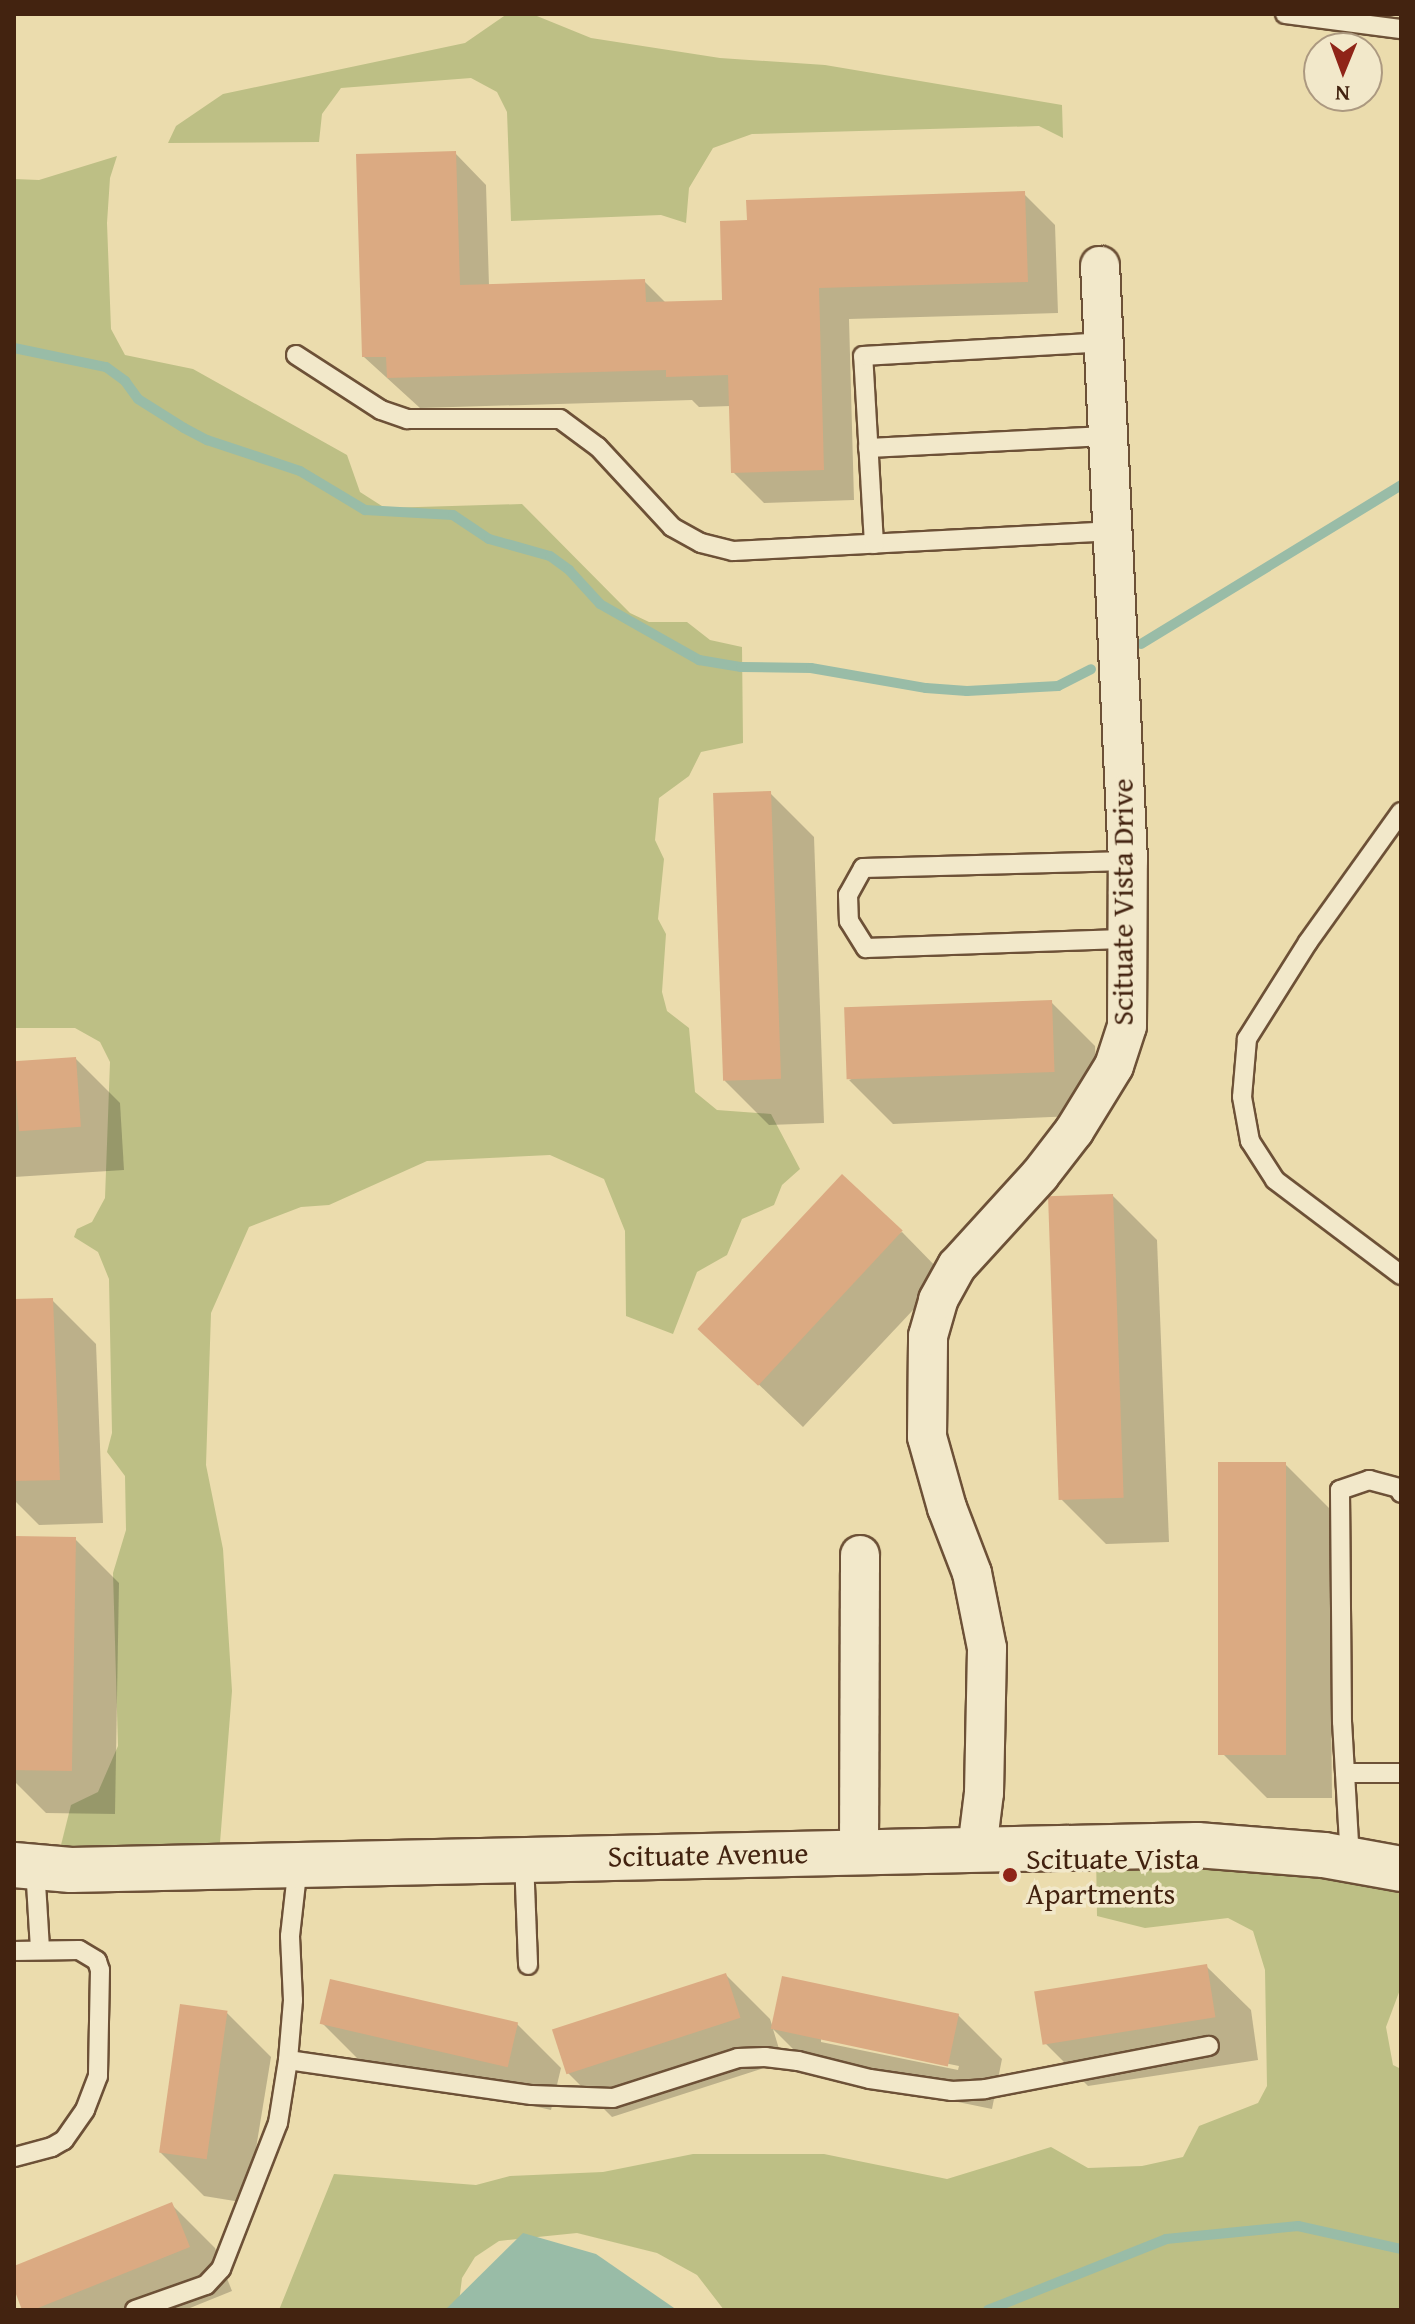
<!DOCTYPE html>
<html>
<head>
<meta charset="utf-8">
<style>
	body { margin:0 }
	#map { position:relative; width:1415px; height:2324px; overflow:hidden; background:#ebdcad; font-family:"Gentium Book Plus",serif }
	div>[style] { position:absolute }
	.green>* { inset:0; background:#bdbf85 }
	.water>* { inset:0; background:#99bca7 }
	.shadow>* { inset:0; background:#0003 }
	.stream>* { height:10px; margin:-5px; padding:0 5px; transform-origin:5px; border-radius:5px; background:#99bca7 }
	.building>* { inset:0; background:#dbaa82; transform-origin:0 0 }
	.roads { filter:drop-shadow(2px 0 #6d5137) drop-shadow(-2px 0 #6d5137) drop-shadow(0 2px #6d5137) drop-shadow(0 -2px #6d5137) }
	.lane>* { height:18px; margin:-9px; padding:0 9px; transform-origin:9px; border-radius:9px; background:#f2e8ca }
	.street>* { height:38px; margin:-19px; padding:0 19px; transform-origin:19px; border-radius:19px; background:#f2e8ca }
	.secondary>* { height:44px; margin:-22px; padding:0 22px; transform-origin:22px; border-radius:22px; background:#f2e8ca }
	.dots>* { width:22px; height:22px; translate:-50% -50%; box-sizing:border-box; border:4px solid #f2e8ca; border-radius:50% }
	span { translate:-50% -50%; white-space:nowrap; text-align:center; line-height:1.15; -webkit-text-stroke:7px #f2e8ca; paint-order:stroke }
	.street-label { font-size:30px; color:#432310 }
	.poi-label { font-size:30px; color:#432310 }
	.left { translate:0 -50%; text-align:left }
	.frame { position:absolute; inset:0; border:16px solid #432310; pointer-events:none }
	.north { position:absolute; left:1303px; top:32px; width:80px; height:80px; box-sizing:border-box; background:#f2e8ca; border:2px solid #ac9980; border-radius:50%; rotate:181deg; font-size:22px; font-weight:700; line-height:32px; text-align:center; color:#432310 }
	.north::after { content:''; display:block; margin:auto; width:28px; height:36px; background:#8f2418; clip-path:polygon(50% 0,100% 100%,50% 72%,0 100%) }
</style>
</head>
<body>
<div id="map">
	<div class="green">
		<div style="clip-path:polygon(507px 14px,532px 14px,591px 38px,720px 58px,825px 65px,1062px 105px,1063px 138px,1039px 126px,752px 134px,713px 148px,689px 188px,686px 223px,661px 215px,511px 221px,507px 112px,497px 92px,471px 78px,341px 88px,322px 114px,319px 142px,168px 143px,176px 126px,223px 94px,465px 43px)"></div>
		<div style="clip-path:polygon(117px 156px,110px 178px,107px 223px,111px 329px,125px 355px,193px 369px,347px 455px,360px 492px,385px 508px,522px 504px,630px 613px,649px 622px,687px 622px,710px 640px,742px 647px,743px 743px,701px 752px,689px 776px,659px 798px,655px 840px,664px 859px,658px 919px,666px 934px,662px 992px,667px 1011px,689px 1028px,695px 1092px,717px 1110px,771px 1114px,800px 1169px,782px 1185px,774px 1205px,742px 1219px,727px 1255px,697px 1272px,673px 1334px,626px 1316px,625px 1231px,604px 1179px,550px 1155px,427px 1161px,329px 1205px,301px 1207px,249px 1227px,211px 1313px,206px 1465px,223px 1549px,232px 1691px,218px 1868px,56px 1865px,71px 1805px,98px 1792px,118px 1746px,113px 1573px,126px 1530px,125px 1476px,107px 1452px,112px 1433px,109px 1279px,98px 1252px,74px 1237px,77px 1229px,92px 1222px,105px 1198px,110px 1062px,100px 1042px,75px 1028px,14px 1028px,14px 179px,39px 180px)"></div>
		<div style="clip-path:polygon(1096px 1851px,1401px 1874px,1401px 1987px,1386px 2027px,1393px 2065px,1401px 2069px,1401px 2310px,724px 2310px,697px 2275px,657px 2253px,577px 2233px,499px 2241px,475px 2257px,462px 2278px,458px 2310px,279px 2310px,334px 2174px,476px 2185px,510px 2176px,603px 2172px,693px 2154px,824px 2154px,947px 2179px,1051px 2147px,1088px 2168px,1142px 2166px,1183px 2157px,1199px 2126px,1258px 2103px,1267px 2086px,1265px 1970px,1253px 1931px,1228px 1918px,1145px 1928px,1097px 1916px)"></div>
	</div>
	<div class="water">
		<div style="clip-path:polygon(523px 2233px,596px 2254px,677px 2310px,445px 2310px)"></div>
	</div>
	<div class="shadow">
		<div style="clip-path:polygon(455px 153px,486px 185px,489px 286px,644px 281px,667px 304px,724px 302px,1024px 194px,1055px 225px,1058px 313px,849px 319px,854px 500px,764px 503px,733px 472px,731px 406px,699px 407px,692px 400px,420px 408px,364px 357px)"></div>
		<div style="clip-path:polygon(770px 793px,814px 837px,824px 1123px,769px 1125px,725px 1081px)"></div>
		<div style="clip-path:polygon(1051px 1002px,1095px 1046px,1098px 1115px,893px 1124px,849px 1080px)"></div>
		<div style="clip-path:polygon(76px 1059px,120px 1103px,124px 1170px,14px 1177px,14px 1063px)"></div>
		<div style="clip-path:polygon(1113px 1196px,1157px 1240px,1169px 1542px,1106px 1544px,1062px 1500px)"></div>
		<div style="clip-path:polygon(902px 1232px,945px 1276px,803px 1427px,700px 1328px)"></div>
		<div style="clip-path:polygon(52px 1300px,96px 1344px,103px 1523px,39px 1525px,14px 1500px,14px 1301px)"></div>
		<div style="clip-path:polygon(1285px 1464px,1329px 1508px,1332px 1798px,1267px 1798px,1223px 1754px)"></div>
		<div style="clip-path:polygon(14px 1538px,75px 1539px,119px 1583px,115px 1814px,46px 1813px,14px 1781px)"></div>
		<div style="clip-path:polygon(1206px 1966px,1251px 2010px,1258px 2060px,1088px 2086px,1044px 2042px)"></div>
		<div style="clip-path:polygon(evenodd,726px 1975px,770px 2019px,773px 2028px,958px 2015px,1002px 2059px,992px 2109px,817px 2073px,773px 2029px,783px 2062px,612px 2117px,568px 2073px,726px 1975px,821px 2038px,959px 2066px,958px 2070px,821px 2042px,821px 2038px)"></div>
		<div style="clip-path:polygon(227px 2013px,271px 2057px,247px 2203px,204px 2196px,160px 2152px)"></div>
		<div style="clip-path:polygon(322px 2023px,517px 2024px,561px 2068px,551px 2110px,366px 2067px)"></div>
		<div style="clip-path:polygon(171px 2204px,215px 2248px,232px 2291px,185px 2310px,24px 2310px,14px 2284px,14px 2268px)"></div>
	</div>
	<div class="stream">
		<div style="left:14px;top:348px;width:94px;rotate:11.7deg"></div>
		<div style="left:106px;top:367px;width:24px;rotate:36deg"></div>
		<div style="left:125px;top:381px;width:22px;rotate:54deg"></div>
		<div style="left:138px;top:399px;width:54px;rotate:32.2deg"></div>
		<div style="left:184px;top:428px;width:26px;rotate:28deg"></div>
		<div style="left:207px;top:440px;width:98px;rotate:18.4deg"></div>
		<div style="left:300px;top:471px;width:76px;rotate:31deg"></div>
		<div style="left:365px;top:510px;width:88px;rotate:3.3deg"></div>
		<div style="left:453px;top:515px;width:43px;rotate:33.7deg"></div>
		<div style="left:489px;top:539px;width:63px;rotate:15.6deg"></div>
		<div style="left:550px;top:556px;width:24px;rotate:36deg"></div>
		<div style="left:569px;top:570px;width:46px;rotate:47.6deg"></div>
		<div style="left:600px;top:604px;width:114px;rotate:29.5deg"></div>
		<div style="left:699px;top:660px;width:43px;rotate:9.5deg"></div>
		<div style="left:741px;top:667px;width:70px;rotate:0.8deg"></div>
		<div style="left:811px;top:668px;width:117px;rotate:9.9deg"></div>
		<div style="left:926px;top:688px;width:41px;rotate:4.2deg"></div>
		<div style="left:967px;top:691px;width:91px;rotate:-3.1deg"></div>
		<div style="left:1058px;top:686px;width:37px;rotate:-27deg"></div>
		<div style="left:1141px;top:644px;width:305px;rotate:-31.4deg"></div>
		<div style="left:988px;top:2310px;width:192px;rotate:-21.7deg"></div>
		<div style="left:1166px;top:2239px;width:133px;rotate:-5.6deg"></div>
		<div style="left:1298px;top:2226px;width:106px;rotate:12.6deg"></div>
	</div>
	<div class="building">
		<div style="clip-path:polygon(456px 151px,460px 285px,645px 279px,646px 302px,722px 300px,720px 221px,747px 220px,746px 200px,1025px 191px,1028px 282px,819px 288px,824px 470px,731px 473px,728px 375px,666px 377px,666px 370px,387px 378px,386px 357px,362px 357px,356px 154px)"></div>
		<div style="left:771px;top:791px;width:288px;height:58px;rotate:88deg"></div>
		<div style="left:1052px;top:1000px;width:72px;height:208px;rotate:88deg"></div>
		<div style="left:76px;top:1057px;width:70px;height:62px;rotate:86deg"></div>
		<div style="left:842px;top:1174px;width:83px;height:212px;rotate:43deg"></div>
		<div style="left:1113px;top:1194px;width:304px;height:65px;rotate:88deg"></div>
		<div style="clip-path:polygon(53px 1298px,60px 1480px,14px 1481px,14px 1299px)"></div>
		<div style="left:1218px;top:1462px;width:68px;height:293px"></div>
		<div style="left:14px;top:1536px;width:62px;height:234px;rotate:1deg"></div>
		<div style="left:1207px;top:1964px;width:54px;height:175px;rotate:81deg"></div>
		<div style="left:726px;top:1973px;width:47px;height:183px;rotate:72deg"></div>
		<div style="left:782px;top:1976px;width:181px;height:54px;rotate:12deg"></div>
		<div style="left:330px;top:1979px;width:193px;height:46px;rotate:13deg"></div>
		<div style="left:180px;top:2004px;width:48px;height:150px;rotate:8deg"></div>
		<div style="clip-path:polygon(172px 2202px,190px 2247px,33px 2310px,22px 2310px,14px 2289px,14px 2266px)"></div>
	</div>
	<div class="roads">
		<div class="lane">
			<div style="left:1285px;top:14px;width:117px;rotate:7.4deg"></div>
			<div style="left:296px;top:355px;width:101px;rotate:32.9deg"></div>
			<div style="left:381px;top:410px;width:28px;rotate:19deg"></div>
			<div style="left:407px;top:419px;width:153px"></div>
			<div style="left:560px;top:419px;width:47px;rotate:36.4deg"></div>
			<div style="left:598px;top:447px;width:109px;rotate:47.2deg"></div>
			<div style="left:672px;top:527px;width:33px;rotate:29deg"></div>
			<div style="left:701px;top:543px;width:33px;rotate:14deg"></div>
			<div style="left:733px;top:551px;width:378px;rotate:-3deg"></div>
			<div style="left:868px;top:448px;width:239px;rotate:-2.9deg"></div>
			<div style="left:874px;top:544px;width:188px;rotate:-93.3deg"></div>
			<div style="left:863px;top:356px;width:240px;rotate:-3.3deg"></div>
			<div style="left:1401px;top:812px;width:160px;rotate:125.6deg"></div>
			<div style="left:1308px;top:942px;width:115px;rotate:122.2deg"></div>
			<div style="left:1247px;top:1039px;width:58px;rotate:94.9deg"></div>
			<div style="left:1242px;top:1097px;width:45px;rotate:79.7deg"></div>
			<div style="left:1250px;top:1141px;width:46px;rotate:57.3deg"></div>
			<div style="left:1275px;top:1180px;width:158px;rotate:37deg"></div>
			<div style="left:1128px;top:861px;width:265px;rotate:178.5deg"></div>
			<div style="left:863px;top:868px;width:31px;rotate:119deg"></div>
			<div style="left:848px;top:895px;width:26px;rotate:88deg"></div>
			<div style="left:849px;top:921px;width:32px;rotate:58deg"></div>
			<div style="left:866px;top:948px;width:263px;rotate:-2deg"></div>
			<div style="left:1345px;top:1773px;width:56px"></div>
			<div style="left:524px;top:1859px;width:106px;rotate:87.8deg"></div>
			<div style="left:1350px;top:1860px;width:138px;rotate:-93.3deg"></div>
			<div style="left:1342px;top:1722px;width:232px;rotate:-90.5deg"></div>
			<div style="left:1340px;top:1490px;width:31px;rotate:-19deg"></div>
			<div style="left:1369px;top:1480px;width:31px;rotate:15deg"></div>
			<div style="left:1399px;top:1488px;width:5px;rotate:68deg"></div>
			<div style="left:35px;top:1867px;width:82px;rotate:86.5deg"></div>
			<div style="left:14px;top:1951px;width:65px;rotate:-0.9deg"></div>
			<div style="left:79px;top:1950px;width:21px;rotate:31deg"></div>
			<div style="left:97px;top:1961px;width:9px;rotate:72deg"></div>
			<div style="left:100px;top:1970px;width:106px;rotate:91.1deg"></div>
			<div style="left:98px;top:2076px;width:36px;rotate:111deg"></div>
			<div style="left:85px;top:2110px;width:37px;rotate:125deg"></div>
			<div style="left:64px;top:2140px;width:14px;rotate:150deg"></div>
			<div style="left:52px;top:2147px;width:39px;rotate:165deg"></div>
			<div style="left:288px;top:2060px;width:246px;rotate:8.2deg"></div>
			<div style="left:532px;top:2095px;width:81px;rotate:2.1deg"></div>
			<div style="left:613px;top:2098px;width:131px;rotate:-17.7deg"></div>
			<div style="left:738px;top:2058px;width:27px;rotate:-2deg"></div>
			<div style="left:765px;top:2057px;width:33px;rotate:7deg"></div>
			<div style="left:798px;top:2061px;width:74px;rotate:14deg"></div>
			<div style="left:870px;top:2079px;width:83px;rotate:8.3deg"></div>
			<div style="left:952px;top:2091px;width:33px;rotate:-3deg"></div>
			<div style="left:985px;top:2089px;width:228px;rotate:-10.9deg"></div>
			<div style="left:135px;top:2310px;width:75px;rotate:-19.4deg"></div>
			<div style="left:206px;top:2285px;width:22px;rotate:-47deg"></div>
			<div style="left:221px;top:2269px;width:157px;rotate:-68.7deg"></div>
			<div style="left:278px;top:2123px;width:64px;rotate:-81deg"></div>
			<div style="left:288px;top:2060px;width:60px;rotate:-85.2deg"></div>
			<div style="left:293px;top:2000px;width:64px;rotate:-92.7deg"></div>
			<div style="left:290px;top:1936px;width:71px;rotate:-83.6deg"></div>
		</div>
		<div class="street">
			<div style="left:977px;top:1849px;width:56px;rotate:-82.9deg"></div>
			<div style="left:984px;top:1793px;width:145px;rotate:-88.8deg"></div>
			<div style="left:987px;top:1648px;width:76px;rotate:-101.3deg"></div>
			<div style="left:972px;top:1573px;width:70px;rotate:-111deg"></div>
			<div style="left:947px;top:1508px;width:74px;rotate:-105.7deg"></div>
			<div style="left:927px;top:1437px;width:101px;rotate:-89.4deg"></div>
			<div style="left:928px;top:1336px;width:37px;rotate:-74deg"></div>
			<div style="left:938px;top:1300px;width:39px;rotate:-61deg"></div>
			<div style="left:957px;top:1266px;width:123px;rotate:-47.6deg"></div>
			<div style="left:1040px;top:1175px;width:56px;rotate:-52.3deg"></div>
			<div style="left:1074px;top:1131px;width:76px;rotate:-58.4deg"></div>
			<div style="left:1114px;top:1066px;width:42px;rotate:-72deg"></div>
			<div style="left:1127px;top:1026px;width:165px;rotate:-89.7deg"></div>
			<div style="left:1128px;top:861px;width:596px;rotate:-92.69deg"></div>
			<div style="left:859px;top:1851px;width:296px;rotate:-89.8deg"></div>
		</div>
		<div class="secondary">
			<div style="left:14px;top:1865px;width:57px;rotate:5deg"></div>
			<div style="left:71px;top:1870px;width:1126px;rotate:-1.27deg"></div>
			<div style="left:1197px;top:1845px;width:127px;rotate:4.5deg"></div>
			<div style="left:1324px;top:1855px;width:78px;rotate:10.3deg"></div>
		</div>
	</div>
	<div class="dots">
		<div style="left:1010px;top:1875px;background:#8f2418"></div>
	</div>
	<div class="street-label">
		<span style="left:1122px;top:902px;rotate:-90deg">Scituate Vista Drive</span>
		<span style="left:708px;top:1854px;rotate:-1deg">Scituate Avenue</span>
	</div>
	<div class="poi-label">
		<span class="left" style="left:1026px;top:1875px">Scituate Vista<br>Apartments</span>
	</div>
	<div class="frame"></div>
	<div class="north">N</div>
</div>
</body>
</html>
